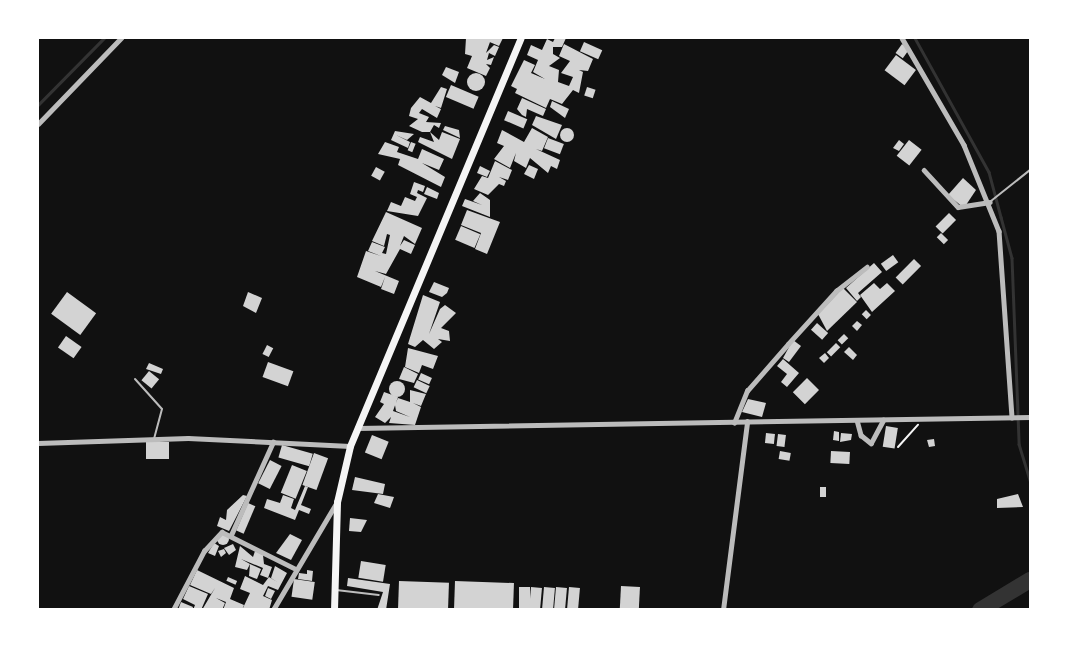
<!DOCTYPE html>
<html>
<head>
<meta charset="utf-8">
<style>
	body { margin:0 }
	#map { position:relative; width:1068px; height:647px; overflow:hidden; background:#111; font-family:"Roboto Condensed",sans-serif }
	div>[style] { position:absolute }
	.stream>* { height:2.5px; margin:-1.25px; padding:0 1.25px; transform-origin:1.25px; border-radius:1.25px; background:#333 }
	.river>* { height:16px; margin:-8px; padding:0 8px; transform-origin:8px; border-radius:8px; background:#333 }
	.building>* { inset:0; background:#d3d3d3; transform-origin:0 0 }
	.round { border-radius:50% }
	.path>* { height:2px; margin:-1px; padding:0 1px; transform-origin:1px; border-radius:1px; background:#f5f5f5 }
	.service>* { height:2px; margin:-1px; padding:0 1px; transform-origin:1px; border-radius:1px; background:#bcbcbc }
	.minor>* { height:4.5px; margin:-2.25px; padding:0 2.25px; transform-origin:2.25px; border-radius:2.25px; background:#bcbcbc }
	.trunk>* { height:7px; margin:-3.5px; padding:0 3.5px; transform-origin:3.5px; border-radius:3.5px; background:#f5f5f5 }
	span { translate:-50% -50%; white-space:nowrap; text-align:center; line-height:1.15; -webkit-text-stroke:4px #fff; paint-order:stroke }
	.frame { position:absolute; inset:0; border:39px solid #fff; pointer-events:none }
</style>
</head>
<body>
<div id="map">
	<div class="stream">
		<div style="left:915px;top:38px;width:153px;rotate:61.1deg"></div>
		<div style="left:989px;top:172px;width:47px;rotate:75.1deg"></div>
		<div style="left:1001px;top:217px;width:42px;rotate:75deg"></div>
		<div style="left:1012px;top:258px;width:186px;rotate:87.8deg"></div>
		<div style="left:1019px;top:444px;width:39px;rotate:73deg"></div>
		<div style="left:38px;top:105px;width:94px;rotate:-45.4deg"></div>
	</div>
	<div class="river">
		<div style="left:980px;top:610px;width:58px;rotate:-31deg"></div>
	</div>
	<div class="building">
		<div style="clip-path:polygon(466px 38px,503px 38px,499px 46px,485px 40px,490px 42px,486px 53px,494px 45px,499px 47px,495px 56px,489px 53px,487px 60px,494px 57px,491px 65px,486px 64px,490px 68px,486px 76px,467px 68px,472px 56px,465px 54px)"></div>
		<div style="clip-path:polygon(555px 38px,566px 38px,562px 47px,553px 47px,553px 54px,560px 58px,549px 66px,559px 70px,558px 82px,569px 86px,573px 77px,561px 73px,570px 61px,559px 56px,564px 44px,593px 59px,588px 71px,579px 70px,583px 72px,579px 93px,573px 90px,562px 104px,550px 99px,546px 108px,515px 93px,517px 89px,511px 86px,524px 60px,535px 65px,531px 73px,545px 79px,533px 72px,538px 60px,527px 55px,531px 45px,542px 50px,547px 39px,553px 42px)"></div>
		<div style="left:584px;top:42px;width:20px;height:10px;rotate:24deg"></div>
		<div style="left:902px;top:44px;width:9px;height:11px;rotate:36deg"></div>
		<div style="left:896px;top:55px;width:25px;height:19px;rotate:37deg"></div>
		<div style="clip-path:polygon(446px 67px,459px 72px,455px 83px,442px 75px)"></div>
		<div class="round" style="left:467px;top:73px;width:18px;height:18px"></div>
		<div style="left:451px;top:85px;width:30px;height:13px;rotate:23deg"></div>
		<div style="clip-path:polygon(441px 87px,447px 89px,441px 108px,435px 106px,441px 109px,437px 118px,422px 109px,419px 113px,429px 117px,426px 122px,441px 123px,439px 128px,434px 125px,430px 132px,422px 132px,409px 126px,418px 119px,409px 116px,411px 108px,420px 97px,431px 103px)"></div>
		<div style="left:587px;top:87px;width:9px;height:9px;rotate:18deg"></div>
		<div style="clip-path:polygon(522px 98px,546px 109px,543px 116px,527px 109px,526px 117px,522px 115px,517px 109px)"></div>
		<div style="clip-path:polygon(552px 101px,569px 109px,565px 118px,550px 107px)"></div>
		<div style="left:508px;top:111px;width:21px;height:10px;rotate:23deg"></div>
		<div style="clip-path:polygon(536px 116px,562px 125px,556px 139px,532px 125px)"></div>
		<div style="clip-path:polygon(445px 126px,459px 130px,460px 138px,443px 130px)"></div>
		<div style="clip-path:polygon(532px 128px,548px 137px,542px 151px,536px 149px,560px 160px,557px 169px,551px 166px,548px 173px,530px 158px,526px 168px,514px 161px,516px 153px,510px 168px,494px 159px,504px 146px,497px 143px,502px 130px,524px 142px)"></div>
		<div class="round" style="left:560px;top:128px;width:14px;height:14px"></div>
		<div style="clip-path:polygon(395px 131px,414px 134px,407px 140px,396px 135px,410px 142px,408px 148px,391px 140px)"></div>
		<div style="clip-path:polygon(430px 132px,439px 140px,442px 132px,460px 139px,452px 159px,418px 142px,420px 137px,434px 142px)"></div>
		<div style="left:548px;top:138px;width:17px;height:11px;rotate:21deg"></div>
		<div style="clip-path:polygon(899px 140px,904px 144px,899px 151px,893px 148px)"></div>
		<div style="left:909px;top:140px;width:16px;height:20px;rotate:38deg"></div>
		<div style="clip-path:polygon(385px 142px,399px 147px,397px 152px,418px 159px,422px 149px,444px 159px,439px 170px,422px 163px,445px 177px,441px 187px,398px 165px,400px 159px,409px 161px,378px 154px)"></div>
		<div style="left:411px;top:142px;width:5px;height:9px;rotate:22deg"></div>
		<div style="clip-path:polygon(495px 161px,512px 170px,508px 180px,499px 177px,506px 181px,504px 186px,499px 184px,488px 195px,474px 189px,482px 176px,488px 178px)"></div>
		<div style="clip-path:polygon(529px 165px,538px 169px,534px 179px,524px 174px)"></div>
		<div style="clip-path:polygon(480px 166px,490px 171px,487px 177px,477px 173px)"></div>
		<div style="left:376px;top:167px;width:10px;height:10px;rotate:29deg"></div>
		<div style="clip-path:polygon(963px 178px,976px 190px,964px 208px,948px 195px)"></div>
		<div style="clip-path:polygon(414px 182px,425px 186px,423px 192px,418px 190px,417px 193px,427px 198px,418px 216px,387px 211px,391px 202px,401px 206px,405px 197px,415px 201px,417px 197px,410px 194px)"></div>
		<div style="clip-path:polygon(427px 187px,439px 193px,437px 199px,424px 194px)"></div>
		<div style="clip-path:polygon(480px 193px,490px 200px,490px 217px,462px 206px,465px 199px,482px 205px,473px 201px)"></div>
		<div style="clip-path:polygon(467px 210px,500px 222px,487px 254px,475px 249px,481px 233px,461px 225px)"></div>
		<div style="clip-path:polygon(386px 212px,422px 228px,415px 244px,404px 236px,400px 246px,404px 240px,415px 245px,411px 254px,400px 249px,386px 274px,375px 271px,399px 281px,394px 294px,381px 289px,385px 277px,381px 287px,357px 277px,366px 251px,381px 256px,368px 251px,372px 242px,385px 247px,382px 253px,386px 254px,390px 235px,387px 234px,384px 246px,372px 241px)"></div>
		<div style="left:949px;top:213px;width:10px;height:19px;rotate:45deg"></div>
		<div style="left:461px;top:226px;width:21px;height:15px;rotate:23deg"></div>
		<div style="left:941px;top:233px;width:10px;height:6px;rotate:45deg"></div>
		<div style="left:893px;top:255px;width:9px;height:15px;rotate:54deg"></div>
		<div style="left:914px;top:259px;width:10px;height:26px;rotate:45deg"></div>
		<div style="clip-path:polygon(874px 263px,882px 272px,858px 293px,861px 297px,857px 301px,846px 288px)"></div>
		<div style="clip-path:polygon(434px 282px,449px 288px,447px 293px,442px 297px,429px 292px)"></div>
		<div style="clip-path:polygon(874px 283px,880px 289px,887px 283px,895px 291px,872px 312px,860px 295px)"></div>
		<div style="clip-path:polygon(843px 288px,857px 302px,827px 331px,818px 314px)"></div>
		<div style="left:67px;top:292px;width:36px;height:27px;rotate:36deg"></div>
		<div style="clip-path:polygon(248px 292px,262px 298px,256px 313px,243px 306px)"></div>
		<div style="clip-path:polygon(423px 295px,440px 302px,429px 334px,440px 309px,445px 305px,456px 313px,441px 328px,449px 331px,450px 341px,438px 339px,442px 342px,434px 349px,423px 340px,415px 347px,408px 344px)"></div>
		<div style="left:866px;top:310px;width:7px;height:6px;rotate:45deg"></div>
		<div style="clip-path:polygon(857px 321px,862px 325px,857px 331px,852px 326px)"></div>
		<div style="left:817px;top:323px;width:15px;height:9px;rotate:42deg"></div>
		<div style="left:844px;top:334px;width:6px;height:9px;rotate:45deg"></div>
		<div style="left:66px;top:336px;width:19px;height:14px;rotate:35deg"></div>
		<div style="clip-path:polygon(793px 340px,801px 346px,789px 362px,783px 358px)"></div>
		<div style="left:836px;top:343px;width:6px;height:13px;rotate:45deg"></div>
		<div style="left:267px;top:345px;width:7px;height:10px;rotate:27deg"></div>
		<div style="clip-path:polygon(849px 347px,857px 355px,853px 360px,844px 352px)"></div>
		<div style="clip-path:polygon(408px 348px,438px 356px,433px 369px,422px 365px,419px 373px,405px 367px)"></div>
		<div style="clip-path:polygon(825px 353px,829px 358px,824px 363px,819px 358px)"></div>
		<div style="clip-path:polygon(783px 359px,799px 373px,787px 387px,781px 382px,787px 374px,777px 366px)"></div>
		<div style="left:268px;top:362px;width:27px;height:16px;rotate:20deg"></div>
		<div style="clip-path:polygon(149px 363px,163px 369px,161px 374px,146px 369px)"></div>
		<div style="clip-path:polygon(404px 367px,418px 374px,414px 383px,399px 379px)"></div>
		<div style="left:149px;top:371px;width:13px;height:12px;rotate:39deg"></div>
		<div style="left:421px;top:373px;width:12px;height:7px;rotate:24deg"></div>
		<div style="left:807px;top:378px;width:17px;height:20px;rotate:45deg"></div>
		<div style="left:417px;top:380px;width:14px;height:8px;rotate:25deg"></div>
		<div class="round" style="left:389px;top:381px;width:16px;height:16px"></div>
		<div style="clip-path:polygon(410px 390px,426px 394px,421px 406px,413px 403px,421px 407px,415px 425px,389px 423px,391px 417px,385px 423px,375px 417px,384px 404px,380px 402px,384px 392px,398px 397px,393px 411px,410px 417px,396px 411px,395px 405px,398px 398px,410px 402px)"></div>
		<div style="clip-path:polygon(748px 399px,766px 403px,762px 417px,742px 412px)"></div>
		<div style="left:886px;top:426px;width:12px;height:21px;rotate:9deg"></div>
		<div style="clip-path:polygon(834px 431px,839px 432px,839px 441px,833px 440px)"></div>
		<div style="left:766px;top:433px;width:9px;height:10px;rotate:6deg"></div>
		<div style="clip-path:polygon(841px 433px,852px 434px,851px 440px,840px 442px)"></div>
		<div style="left:778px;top:434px;width:8px;height:12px;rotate:7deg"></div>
		<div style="left:372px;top:435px;width:18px;height:19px;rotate:22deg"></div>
		<div style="clip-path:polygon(934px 439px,935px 446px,929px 447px,927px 440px)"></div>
		<div style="left:169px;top:442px;width:17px;height:23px;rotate:90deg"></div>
		<div style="left:282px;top:445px;width:32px;height:13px;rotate:16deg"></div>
		<div style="left:780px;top:451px;width:11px;height:8px;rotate:10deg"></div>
		<div style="left:831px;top:451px;width:19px;height:12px;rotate:3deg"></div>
		<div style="left:314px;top:453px;width:15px;height:34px;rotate:20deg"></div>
		<div style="left:270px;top:460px;width:13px;height:26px;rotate:27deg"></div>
		<div style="left:292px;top:465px;width:16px;height:30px;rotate:22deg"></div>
		<div style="clip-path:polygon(355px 477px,385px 484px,383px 494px,352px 490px)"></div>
		<div style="clip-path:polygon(305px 486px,308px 487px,301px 505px,311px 509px,309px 514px,299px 510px,295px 520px,264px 508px,267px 499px,280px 503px,283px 495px,294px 499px,291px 508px,295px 510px)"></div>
		<div style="left:820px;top:487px;width:6px;height:10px"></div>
		<div style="clip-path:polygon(378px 494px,394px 497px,390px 508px,374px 503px)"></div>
		<div style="clip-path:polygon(1018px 494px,1023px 507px,997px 508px,997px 499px)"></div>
		<div style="clip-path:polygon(243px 495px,247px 496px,229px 531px,217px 526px,220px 517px,226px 520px,227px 510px)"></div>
		<div style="left:248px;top:503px;width:8px;height:30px;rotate:23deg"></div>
		<div style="clip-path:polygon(350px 518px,367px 520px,361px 532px,349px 531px)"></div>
		<div class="round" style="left:217px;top:533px;width:12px;height:12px"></div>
		<div style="clip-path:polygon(290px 534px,302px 540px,291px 560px,276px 553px)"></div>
		<div style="clip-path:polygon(214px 543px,219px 546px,215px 556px,208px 553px)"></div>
		<div style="clip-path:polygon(233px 544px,236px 550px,229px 555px,224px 548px)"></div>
		<div style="clip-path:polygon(240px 546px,253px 557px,255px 551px,263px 555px,264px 564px,272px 567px,268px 578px,260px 575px,263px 568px,241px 559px,250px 564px,247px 570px,235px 567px)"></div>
		<div style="clip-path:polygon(224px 549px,226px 553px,221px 557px,218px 551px)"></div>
		<div style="left:361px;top:561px;width:25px;height:17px;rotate:9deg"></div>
		<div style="clip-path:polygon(250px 564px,261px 569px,257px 579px,249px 576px)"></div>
		<div style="clip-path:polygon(275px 566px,287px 573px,278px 590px,268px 586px,263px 596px,272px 600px,269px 610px,242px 610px,250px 593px,240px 589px,245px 576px,263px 585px,269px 577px,277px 582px,271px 578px)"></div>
		<div style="clip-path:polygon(197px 570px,234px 588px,230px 599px,244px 605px,242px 610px,223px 610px,226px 602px,216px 598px,225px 603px,222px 610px,202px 610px,215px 588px,211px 594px,190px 585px)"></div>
		<div style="clip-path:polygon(307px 570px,313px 571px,312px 581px,298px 579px,299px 573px,307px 574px)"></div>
		<div style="left:228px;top:577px;width:10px;height:4px;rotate:24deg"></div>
		<div style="clip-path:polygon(348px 578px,390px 584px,386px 610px,377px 610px,383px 592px,347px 586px)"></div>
		<div style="left:294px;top:579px;width:21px;height:18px;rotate:8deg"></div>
		<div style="left:399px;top:581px;width:50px;height:29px;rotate:2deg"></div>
		<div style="left:455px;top:581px;width:59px;height:29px;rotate:2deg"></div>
		<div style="clip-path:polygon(189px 586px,208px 594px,201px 610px,193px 610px,195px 605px,183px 599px)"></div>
		<div style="left:621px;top:586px;width:19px;height:24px;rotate:3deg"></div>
		<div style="left:519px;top:587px;width:11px;height:23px"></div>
		<div style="left:531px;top:587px;width:11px;height:23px;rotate:5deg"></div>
		<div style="left:544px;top:587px;width:11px;height:23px;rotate:5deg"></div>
		<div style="left:556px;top:587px;width:11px;height:23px;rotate:5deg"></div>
		<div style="left:569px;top:587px;width:11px;height:23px;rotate:5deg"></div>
		<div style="clip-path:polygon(268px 588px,275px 591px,271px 599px,265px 596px)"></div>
		<div style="clip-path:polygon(181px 602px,193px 607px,192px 610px,178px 610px)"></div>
	</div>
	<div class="path">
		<div style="left:898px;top:447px;width:30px;rotate:-48deg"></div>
	</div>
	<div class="service">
		<div style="left:991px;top:201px;width:50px;rotate:-38.5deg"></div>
		<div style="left:135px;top:379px;width:40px;rotate:48deg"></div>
		<div style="left:162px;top:409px;width:31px;rotate:105deg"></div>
		<div style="left:336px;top:590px;width:43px;rotate:6.6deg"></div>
	</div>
	<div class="minor">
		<div style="left:902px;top:38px;width:124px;rotate:59.9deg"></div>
		<div style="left:964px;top:145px;width:93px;rotate:67.9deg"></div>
		<div style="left:999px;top:231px;width:187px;rotate:86deg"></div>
		<div style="left:38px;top:124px;width:120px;rotate:-46deg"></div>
		<div style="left:924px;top:170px;width:50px;rotate:47.4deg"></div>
		<div style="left:958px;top:207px;width:32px;rotate:-9deg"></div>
		<div style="left:857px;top:420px;width:16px;rotate:75deg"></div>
		<div style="left:861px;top:435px;width:13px;rotate:39deg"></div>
		<div style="left:871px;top:443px;width:26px;rotate:-62deg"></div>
		<div style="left:734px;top:423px;width:35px;rotate:-68deg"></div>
		<div style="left:747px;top:391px;width:62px;rotate:-48.9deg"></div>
		<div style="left:788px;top:344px;width:72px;rotate:-47.8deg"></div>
		<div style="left:836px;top:291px;width:39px;rotate:-38deg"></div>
		<div style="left:357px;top:428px;width:673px;rotate:-0.94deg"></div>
		<div style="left:38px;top:443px;width:150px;rotate:-1.9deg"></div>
		<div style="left:188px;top:438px;width:162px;rotate:2.8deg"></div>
		<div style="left:231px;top:535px;width:102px;rotate:-65.7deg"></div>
		<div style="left:173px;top:610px;width:67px;rotate:-62.3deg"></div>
		<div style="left:204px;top:551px;width:26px;rotate:-47deg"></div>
		<div style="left:222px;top:532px;width:83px;rotate:26.6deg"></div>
		<div style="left:273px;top:610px;width:122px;rotate:-59.4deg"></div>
		<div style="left:723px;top:610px;width:190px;rotate:-82.7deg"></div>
	</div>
	<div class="trunk">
		<div style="left:334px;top:610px;width:108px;rotate:-88.4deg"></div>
		<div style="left:337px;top:502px;width:57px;rotate:-76.9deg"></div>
		<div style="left:350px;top:446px;width:442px;rotate:-67.3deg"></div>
	</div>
	<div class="frame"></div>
</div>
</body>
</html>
